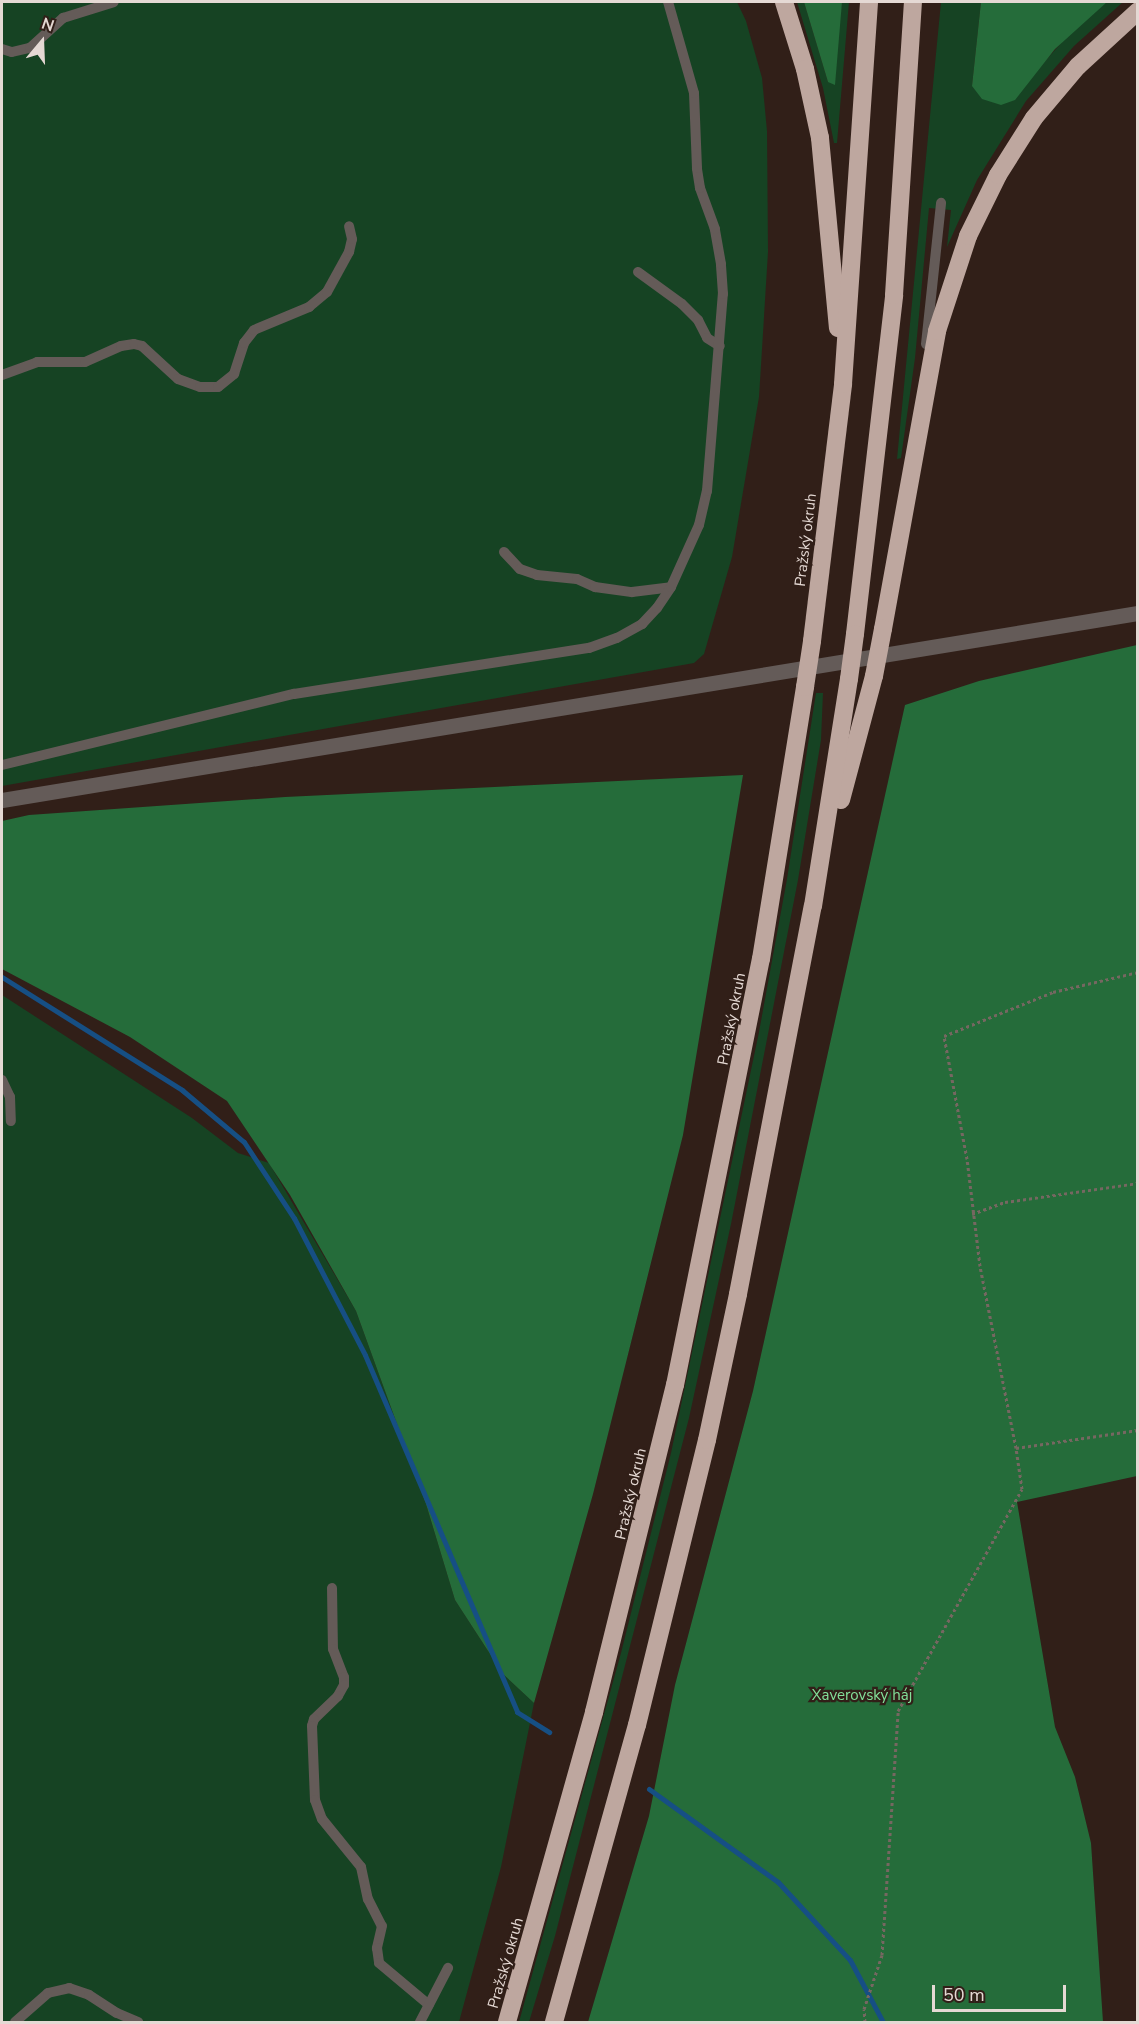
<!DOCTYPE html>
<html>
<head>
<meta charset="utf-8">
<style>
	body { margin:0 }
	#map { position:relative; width:1139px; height:2024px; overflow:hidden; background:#311f18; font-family:"Nunito Sans",sans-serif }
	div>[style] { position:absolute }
	.green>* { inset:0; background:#164323 }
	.forest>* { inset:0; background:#256c3a }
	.stream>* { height:5px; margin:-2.5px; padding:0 2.5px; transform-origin:2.5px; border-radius:2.5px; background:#164f84 }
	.path>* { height:3px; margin-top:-1.5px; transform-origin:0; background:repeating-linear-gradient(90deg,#766761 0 3px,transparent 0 6px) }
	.service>* { height:10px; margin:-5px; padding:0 5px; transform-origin:5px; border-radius:5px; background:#645b58 }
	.minor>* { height:15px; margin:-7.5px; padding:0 7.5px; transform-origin:7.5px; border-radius:7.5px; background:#645b58 }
	.motorway>* { height:18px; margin:-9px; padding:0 9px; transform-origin:9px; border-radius:9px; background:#bea79f }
	.motorway-bridge>* { height:18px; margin:-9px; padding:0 9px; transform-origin:9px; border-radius:9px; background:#bea79f }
	span { translate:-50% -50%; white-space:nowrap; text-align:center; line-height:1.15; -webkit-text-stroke:4.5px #311f18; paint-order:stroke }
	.street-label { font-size:15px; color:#e5d9d4 }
	.park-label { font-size:15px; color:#83e19a }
	.frame { position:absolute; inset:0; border:3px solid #e5d9d4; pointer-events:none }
	.north { position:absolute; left:12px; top:12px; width:60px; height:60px; -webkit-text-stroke:4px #311f18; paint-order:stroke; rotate:19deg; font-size:16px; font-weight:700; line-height:24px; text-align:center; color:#e5d9d4 }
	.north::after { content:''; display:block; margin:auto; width:21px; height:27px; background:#e5d9d4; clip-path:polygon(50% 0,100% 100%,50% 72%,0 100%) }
	.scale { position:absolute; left:932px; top:1985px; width:134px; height:27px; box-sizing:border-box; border:3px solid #e5d9d4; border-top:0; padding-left:8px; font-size:18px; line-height:21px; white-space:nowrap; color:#e5d9d4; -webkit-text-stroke:4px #311f18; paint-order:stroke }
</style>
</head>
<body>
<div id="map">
	<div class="green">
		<div style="clip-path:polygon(2px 2px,737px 2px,746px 21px,762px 78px,767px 131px,768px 252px,759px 397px,732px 557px,704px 654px,694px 663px,2px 786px)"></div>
		<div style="clip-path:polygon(797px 2px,804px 2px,828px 82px,842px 2px,849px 2px,837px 143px,834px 143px,823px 88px)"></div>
		<div style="clip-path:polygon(941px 2px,981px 2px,972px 86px,1038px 69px,1072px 31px,1096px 10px,1107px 2px,1123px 2px,1074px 46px,1026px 101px,977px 180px,947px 247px,951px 210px,929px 208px,915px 358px,901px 458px,897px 459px)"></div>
		<div style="clip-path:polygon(816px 693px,823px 693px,821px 740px,798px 880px,731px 1224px,689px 1418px,555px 1936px,529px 2022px,519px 2022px,621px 1653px,671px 1453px,759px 1032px,787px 879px)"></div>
		<div style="clip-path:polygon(2px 995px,192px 1118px,238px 1153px,269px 1163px,356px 1311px,426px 1504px,455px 1600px,503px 1674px,534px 1703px,501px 1867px,459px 2022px,2px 2022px)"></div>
	</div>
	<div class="forest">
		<div style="clip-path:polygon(804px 2px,842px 2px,835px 85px,828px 82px)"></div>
		<div style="clip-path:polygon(981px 2px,1107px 2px,1055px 49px,1015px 100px,1001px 105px,982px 99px,972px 86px)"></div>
		<div style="clip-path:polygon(1137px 645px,1137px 1476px,1017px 1502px,1055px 1727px,1075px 1777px,1091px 1843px,1103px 2022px,588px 2022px,649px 1816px,675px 1685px,753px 1391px,905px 705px,979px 681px)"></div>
		<div style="clip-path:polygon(743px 775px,683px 1135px,593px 1494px,534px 1703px,503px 1674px,455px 1600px,426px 1504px,356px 1311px,290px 1195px,227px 1101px,130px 1037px,2px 969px,2px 821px,29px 815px,285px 797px)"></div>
	</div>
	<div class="stream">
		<div style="left:2px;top:977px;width:213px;rotate:32.1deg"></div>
		<div style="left:182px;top:1090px;width:81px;rotate:40deg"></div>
		<div style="left:244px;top:1142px;width:91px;rotate:56.7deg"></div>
		<div style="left:294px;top:1218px;width:154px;rotate:62.6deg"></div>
		<div style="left:365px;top:1355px;width:388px;rotate:66.9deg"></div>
		<div style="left:517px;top:1712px;width:38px;rotate:32deg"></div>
		<div style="left:649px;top:1789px;width:159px;rotate:35.8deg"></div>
		<div style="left:778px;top:1882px;width:106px;rotate:47.3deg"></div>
		<div style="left:850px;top:1960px;width:70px;rotate:62deg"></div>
	</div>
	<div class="path">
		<div style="left:972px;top:1214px;width:35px;rotate:-20deg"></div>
		<div style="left:1005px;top:1202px;width:134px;rotate:-8.1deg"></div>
		<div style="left:1016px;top:1448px;width:186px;rotate:-101.2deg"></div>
		<div style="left:980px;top:1266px;width:108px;rotate:-96.9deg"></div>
		<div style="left:967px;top:1159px;width:125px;rotate:-100.6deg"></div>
		<div style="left:944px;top:1036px;width:118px;rotate:-22deg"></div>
		<div style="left:1053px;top:992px;width:87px;rotate:-13.2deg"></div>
		<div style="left:865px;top:2022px;width:13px;rotate:-94deg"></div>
		<div style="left:864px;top:2009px;width:57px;rotate:-71.6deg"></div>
		<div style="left:882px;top:1955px;width:245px;rotate:-86.2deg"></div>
		<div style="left:898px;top:1711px;width:254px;rotate:-60.8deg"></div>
		<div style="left:1022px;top:1489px;width:41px;rotate:-98.3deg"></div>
		<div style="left:1016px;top:1448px;width:123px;rotate:-8.4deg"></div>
	</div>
	<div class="service">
		<div style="left:2px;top:49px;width:10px;rotate:17deg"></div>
		<div style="left:12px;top:52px;width:18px;rotate:-13deg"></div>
		<div style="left:30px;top:48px;width:45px;rotate:-42.3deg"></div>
		<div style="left:63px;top:18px;width:53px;rotate:-17.4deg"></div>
		<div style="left:638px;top:272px;width:54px;rotate:36deg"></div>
		<div style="left:682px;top:304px;width:23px;rotate:45deg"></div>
		<div style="left:698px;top:320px;width:20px;rotate:63deg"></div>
		<div style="left:707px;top:338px;width:15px;rotate:32deg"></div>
		<div style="left:926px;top:344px;width:142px;rotate:-83.9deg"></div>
		<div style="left:2px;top:375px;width:37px;rotate:-20deg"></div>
		<div style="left:37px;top:362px;width:48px"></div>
		<div style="left:85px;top:362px;width:39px;rotate:-24deg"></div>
		<div style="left:121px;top:346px;width:13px;rotate:-9deg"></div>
		<div style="left:134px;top:344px;width:8px;rotate:14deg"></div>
		<div style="left:142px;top:346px;width:49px;rotate:42.5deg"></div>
		<div style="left:178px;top:379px;width:23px;rotate:20deg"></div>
		<div style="left:200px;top:387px;width:18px"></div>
		<div style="left:218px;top:387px;width:21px;rotate:-39deg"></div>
		<div style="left:234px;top:374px;width:33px;rotate:-72deg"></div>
		<div style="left:244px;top:343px;width:16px;rotate:-52deg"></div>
		<div style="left:254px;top:330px;width:60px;rotate:-22.7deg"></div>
		<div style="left:309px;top:307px;width:23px;rotate:-40deg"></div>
		<div style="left:327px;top:292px;width:46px;rotate:-61.2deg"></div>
		<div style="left:349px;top:252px;width:13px;rotate:-77deg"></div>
		<div style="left:352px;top:239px;width:13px;rotate:-103deg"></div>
		<div style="left:504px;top:552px;width:23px;rotate:47deg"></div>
		<div style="left:520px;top:569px;width:18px;rotate:19deg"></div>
		<div style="left:537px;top:575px;width:40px;rotate:5.7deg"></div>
		<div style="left:577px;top:579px;width:20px;rotate:24deg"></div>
		<div style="left:595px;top:587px;width:37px;rotate:8deg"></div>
		<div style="left:632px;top:592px;width:39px;rotate:-7deg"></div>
		<div style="left:2px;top:765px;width:301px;rotate:-13.7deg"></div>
		<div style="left:294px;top:694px;width:299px;rotate:-8.9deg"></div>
		<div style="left:589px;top:648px;width:30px;rotate:-20deg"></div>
		<div style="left:617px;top:638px;width:29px;rotate:-29deg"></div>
		<div style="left:642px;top:624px;width:22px;rotate:-47deg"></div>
		<div style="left:657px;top:608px;width:25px;rotate:-56deg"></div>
		<div style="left:671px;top:587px;width:68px;rotate:-65.7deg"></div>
		<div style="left:699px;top:525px;width:35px;rotate:-77deg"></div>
		<div style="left:707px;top:491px;width:198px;rotate:-85.4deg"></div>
		<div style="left:723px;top:294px;width:30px;rotate:-94deg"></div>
		<div style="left:721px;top:264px;width:36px;rotate:-100deg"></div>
		<div style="left:715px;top:229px;width:44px;rotate:-110.1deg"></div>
		<div style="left:700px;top:188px;width:20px;rotate:-99deg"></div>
		<div style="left:697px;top:168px;width:75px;rotate:-92.3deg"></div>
		<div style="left:694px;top:93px;width:95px;rotate:-105.9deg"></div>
		<div style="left:2px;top:1080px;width:19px;rotate:65deg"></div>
		<div style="left:10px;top:1097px;width:24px;rotate:88deg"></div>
		<div style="left:332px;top:1588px;width:61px;rotate:89.1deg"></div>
		<div style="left:333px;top:1649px;width:30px;rotate:69deg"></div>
		<div style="left:344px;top:1677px;width:8px;rotate:90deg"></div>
		<div style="left:344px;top:1685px;width:13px;rotate:119deg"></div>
		<div style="left:338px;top:1696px;width:33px;rotate:136deg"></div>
		<div style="left:314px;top:1719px;width:7px;rotate:106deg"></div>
		<div style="left:312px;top:1726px;width:74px;rotate:87.7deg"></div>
		<div style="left:315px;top:1800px;width:20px;rotate:70deg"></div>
		<div style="left:322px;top:1819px;width:62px;rotate:50.9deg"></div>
		<div style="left:361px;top:1867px;width:33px;rotate:78deg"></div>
		<div style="left:368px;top:1899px;width:30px;rotate:63deg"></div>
		<div style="left:382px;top:1926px;width:23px;rotate:103deg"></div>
		<div style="left:377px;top:1948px;width:15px;rotate:82deg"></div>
		<div style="left:379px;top:1963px;width:65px;rotate:40deg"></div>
		<div style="left:15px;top:2022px;width:44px;rotate:-41.3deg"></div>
		<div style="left:48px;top:1993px;width:22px;rotate:-13deg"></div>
		<div style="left:69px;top:1988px;width:21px;rotate:19deg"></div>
		<div style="left:89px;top:1995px;width:33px;rotate:33deg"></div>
		<div style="left:117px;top:2013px;width:23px;rotate:23deg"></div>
		<div style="left:420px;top:2022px;width:61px;rotate:-62.6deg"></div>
	</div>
	<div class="minor">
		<div style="left:2px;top:800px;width:1151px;rotate:-9.35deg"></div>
	</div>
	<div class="motorway">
		<div style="left:784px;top:2px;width:70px;rotate:72.6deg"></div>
		<div style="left:805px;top:69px;width:71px;rotate:77.7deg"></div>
		<div style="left:820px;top:138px;width:191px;rotate:84.6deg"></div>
		<div style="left:883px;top:629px;width:303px;rotate:-79.7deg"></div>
		<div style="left:937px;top:331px;width:100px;rotate:-71.9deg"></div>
		<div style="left:968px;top:236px;width:68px;rotate:-63.8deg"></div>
		<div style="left:998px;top:175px;width:67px;rotate:-57.7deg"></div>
		<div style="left:1034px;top:118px;width:68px;rotate:-49.8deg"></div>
		<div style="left:1078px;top:66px;width:81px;rotate:-42.5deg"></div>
		<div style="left:855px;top:634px;width:341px;rotate:-83.4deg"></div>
		<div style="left:894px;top:295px;width:294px;rotate:-86.3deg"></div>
		<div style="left:812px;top:641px;width:259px;rotate:-83.1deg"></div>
		<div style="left:843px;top:384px;width:383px;rotate:-86.1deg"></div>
		<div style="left:841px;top:800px;width:128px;rotate:-75.1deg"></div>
		<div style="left:507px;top:2022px;width:322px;rotate:-74.3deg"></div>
		<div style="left:594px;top:1712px;width:337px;rotate:-76.1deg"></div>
		<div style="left:675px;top:1385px;width:435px;rotate:-78.6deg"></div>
		<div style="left:761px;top:959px;width:276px;rotate:-80.8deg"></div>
		<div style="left:554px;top:2022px;width:308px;rotate:-74.4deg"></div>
		<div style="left:637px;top:1725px;width:293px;rotate:-76.2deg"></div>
		<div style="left:707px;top:1440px;width:149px;rotate:-78deg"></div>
		<div style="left:738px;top:1294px;width:395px;rotate:-79.1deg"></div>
		<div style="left:813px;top:906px;width:230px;rotate:-81deg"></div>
	</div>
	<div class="motorway-bridge">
		<div style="left:874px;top:676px;width:48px;rotate:-79.2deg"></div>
		<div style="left:849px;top:679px;width:45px;rotate:-82.4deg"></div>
		<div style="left:805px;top:687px;width:47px;rotate:-81.3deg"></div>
	</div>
	<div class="street-label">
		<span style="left:806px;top:540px;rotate:-83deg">Pražský okruh</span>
		<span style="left:732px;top:1019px;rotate:-79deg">Pražský okruh</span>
		<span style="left:631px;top:1494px;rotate:-77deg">Pražský okruh</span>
		<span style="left:506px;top:1963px;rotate:-74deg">Pražský okruh</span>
	</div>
	<div class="park-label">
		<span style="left:862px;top:1696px">Xaverovský háj</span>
	</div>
	<div class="frame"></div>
	<div class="north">N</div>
	<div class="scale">50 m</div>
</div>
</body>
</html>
